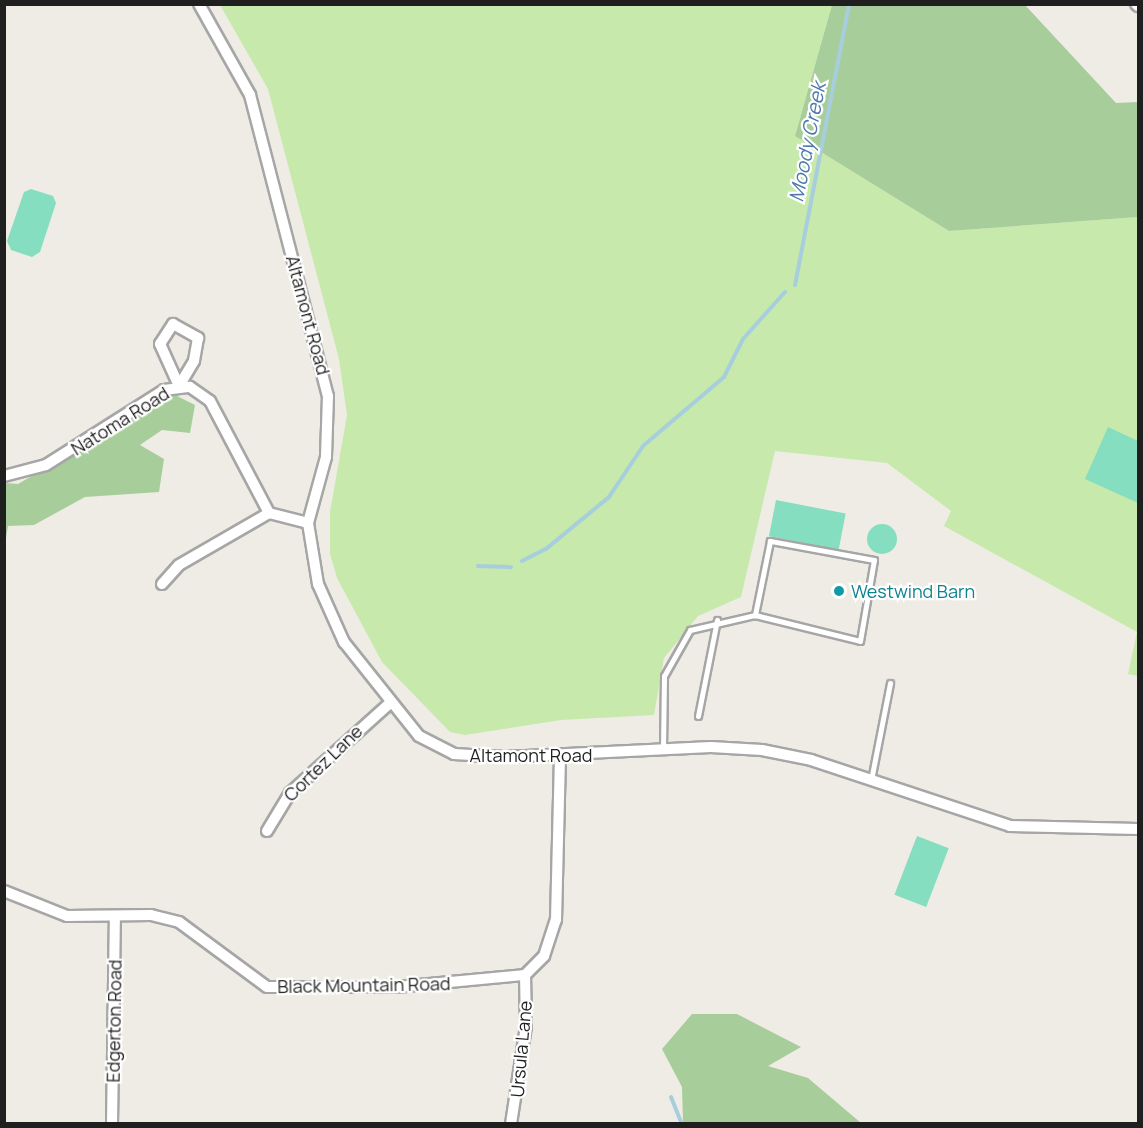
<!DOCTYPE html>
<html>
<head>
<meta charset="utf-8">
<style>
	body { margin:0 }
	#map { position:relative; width:1143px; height:1128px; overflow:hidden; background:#efece5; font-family:Manrope,sans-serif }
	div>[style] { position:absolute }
	.grass>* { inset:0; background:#c7e9ab }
	.forest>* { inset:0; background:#a7ce9a }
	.pitch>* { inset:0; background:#84debf; transform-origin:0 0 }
	.round { border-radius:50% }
	.stream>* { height:4px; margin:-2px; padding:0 2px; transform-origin:2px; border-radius:2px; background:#a6cedd }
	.roads { filter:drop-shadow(2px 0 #a6a6a6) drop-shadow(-2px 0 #a6a6a6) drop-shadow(0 2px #a6a6a6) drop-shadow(0 -2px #a6a6a6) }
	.service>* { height:5px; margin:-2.5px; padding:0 2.5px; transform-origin:2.5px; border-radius:2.5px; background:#fff }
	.minor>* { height:10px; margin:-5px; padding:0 5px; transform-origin:5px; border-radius:5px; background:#fff }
	.dots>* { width:16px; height:16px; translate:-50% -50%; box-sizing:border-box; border:3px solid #fff; border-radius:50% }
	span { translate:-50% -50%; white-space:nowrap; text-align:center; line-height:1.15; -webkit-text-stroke:4.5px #fff; paint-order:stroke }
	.street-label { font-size:18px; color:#1f1f1f }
	.culture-label { font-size:18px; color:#0d838f }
	.left { translate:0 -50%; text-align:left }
	.water-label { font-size:20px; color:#4c78ae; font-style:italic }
	.frame { position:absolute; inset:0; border:6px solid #1f1f1f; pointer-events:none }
</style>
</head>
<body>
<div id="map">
	<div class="grass">
		<div style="clip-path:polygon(220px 5px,832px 5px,795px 136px,949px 231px,1138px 217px,1138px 676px,1128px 674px,1137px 632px,944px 526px,951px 511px,887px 463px,775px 451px,741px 597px,698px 616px,664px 658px,654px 715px,561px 720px,465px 735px,450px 732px,382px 662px,337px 578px,330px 554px,330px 512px,347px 415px,339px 359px,268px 89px)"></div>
	</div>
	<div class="forest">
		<div style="clip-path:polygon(832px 5px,1025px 5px,1116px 103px,1138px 102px,1138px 217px,949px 231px,795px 136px)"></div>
		<div style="clip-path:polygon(173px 394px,195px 405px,190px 433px,162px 430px,140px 445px,164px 459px,159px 492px,85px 497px,34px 525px,8px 526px,5px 544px,5px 483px,18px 484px)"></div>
		<div style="clip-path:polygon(692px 1014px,737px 1014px,801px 1047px,768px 1066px,808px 1078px,861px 1123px,683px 1123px,682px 1087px,662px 1049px)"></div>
	</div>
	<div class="pitch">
		<div style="clip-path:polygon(31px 189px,53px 196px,56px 203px,40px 252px,32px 257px,11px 250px,7px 241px,24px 192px)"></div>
		<div style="clip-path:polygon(1108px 427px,1138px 441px,1138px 503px,1085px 479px)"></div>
		<div style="left:776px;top:500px;width:71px;height:37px;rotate:11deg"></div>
		<div class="round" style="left:867px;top:524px;width:30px;height:30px"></div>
		<div style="left:917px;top:836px;width:34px;height:63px;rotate:21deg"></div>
	</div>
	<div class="stream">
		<div style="left:795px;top:285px;width:286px;rotate:-79.1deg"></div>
		<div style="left:522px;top:561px;width:27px;rotate:-27deg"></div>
		<div style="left:546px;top:549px;width:82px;rotate:-39.5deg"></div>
		<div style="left:609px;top:497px;width:61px;rotate:-56.3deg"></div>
		<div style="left:643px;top:446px;width:106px;rotate:-40.4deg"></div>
		<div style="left:724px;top:377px;width:42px;rotate:-63.4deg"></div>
		<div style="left:743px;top:339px;width:63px;rotate:-48.2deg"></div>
		<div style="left:478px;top:566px;width:33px;rotate:2deg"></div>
		<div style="left:671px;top:1097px;width:29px;rotate:68deg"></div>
		<div style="left:801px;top:1124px;width:1px;rotate:-45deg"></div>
	</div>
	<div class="roads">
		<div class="service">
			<div style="left:698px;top:716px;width:98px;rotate:-78.8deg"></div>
			<div style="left:663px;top:749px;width:73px;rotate:-89.2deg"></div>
			<div style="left:664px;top:676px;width:53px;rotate:-60.5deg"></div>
			<div style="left:690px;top:630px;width:67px;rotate:-13deg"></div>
			<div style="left:755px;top:615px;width:108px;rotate:13.9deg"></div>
			<div style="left:860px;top:641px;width:82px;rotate:-80.2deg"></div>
			<div style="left:874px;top:560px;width:106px;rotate:-169.6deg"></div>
			<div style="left:770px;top:541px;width:76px;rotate:101.5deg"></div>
			<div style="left:871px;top:780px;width:99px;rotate:-78.9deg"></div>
		</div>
		<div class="minor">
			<div style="left:199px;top:4px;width:104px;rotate:60.7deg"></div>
			<div style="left:250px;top:95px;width:311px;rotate:75.5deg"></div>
			<div style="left:328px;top:396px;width:61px;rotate:91.9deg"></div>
			<div style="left:326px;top:457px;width:68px;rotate:105.3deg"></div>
			<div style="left:308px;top:523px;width:62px;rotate:80.7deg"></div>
			<div style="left:318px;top:584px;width:64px;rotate:65.9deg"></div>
			<div style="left:344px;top:642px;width:120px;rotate:51.4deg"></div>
			<div style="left:419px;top:736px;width:39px;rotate:27deg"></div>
			<div style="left:454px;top:754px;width:51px;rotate:3.4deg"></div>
			<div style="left:505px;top:757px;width:206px;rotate:-2.8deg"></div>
			<div style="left:711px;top:747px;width:51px;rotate:3.4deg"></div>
			<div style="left:762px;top:750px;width:50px;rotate:11.5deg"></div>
			<div style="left:811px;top:760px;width:210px;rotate:18.3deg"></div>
			<div style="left:1010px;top:826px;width:128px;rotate:1.3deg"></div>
			<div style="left:1136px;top:4px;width:3px;rotate:45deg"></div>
			<div style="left:173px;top:324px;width:29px;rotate:29deg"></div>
			<div style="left:198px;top:338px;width:23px;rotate:100deg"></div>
			<div style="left:194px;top:361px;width:29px;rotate:121deg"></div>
			<div style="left:179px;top:386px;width:46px;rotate:-114.3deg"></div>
			<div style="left:160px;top:344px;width:24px;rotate:-57deg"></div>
			<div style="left:4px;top:476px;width:43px;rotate:-14.7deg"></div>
			<div style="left:46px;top:465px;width:140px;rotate:-32.4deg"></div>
			<div style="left:164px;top:390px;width:26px;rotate:-7deg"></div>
			<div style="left:190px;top:387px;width:24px;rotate:35deg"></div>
			<div style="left:210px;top:401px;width:127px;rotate:62.2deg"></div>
			<div style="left:269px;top:513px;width:40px;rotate:14.4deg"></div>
			<div style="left:162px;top:584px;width:25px;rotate:-48deg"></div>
			<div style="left:179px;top:565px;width:104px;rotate:-30deg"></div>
			<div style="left:267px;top:831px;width:44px;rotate:-58.8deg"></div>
			<div style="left:290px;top:793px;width:135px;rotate:-42deg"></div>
			<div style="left:4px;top:891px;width:68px;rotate:21.6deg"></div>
			<div style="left:67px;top:916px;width:84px;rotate:-0.7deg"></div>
			<div style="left:151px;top:915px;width:29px;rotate:14deg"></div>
			<div style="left:179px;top:922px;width:109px;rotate:36.5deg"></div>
			<div style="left:267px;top:987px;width:130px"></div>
			<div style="left:397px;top:987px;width:129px;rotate:-5.4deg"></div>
			<div style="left:525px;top:975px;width:27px;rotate:-45deg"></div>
			<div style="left:544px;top:956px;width:38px;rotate:-72deg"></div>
			<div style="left:556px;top:920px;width:162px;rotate:-88.6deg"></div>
			<div style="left:112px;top:1124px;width:205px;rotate:-89.2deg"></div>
			<div style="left:511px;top:1124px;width:99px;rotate:-81.3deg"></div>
			<div style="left:526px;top:1026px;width:51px;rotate:-91.1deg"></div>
		</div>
	</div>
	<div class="dots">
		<div style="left:839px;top:591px;background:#0f9aa8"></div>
	</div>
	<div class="street-label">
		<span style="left:308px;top:315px;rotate:75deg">Altamont Road</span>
		<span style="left:120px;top:421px;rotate:-32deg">Natoma Road</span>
		<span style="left:531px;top:755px">Altamont Road</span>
		<span style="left:323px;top:763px;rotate:-44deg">Cortez Lane</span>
		<span style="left:364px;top:985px;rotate:-1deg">Black Mountain Road</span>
		<span style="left:114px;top:1021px;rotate:-89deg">Edgerton Road</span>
		<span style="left:521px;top:1049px;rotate:-85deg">Ursula Lane</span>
	</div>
	<div class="culture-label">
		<span class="left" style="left:851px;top:591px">Westwind Barn</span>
	</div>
	<div class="water-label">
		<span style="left:807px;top:142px;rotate:-79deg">Moody Creek</span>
	</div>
	<div class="frame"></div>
</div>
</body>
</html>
